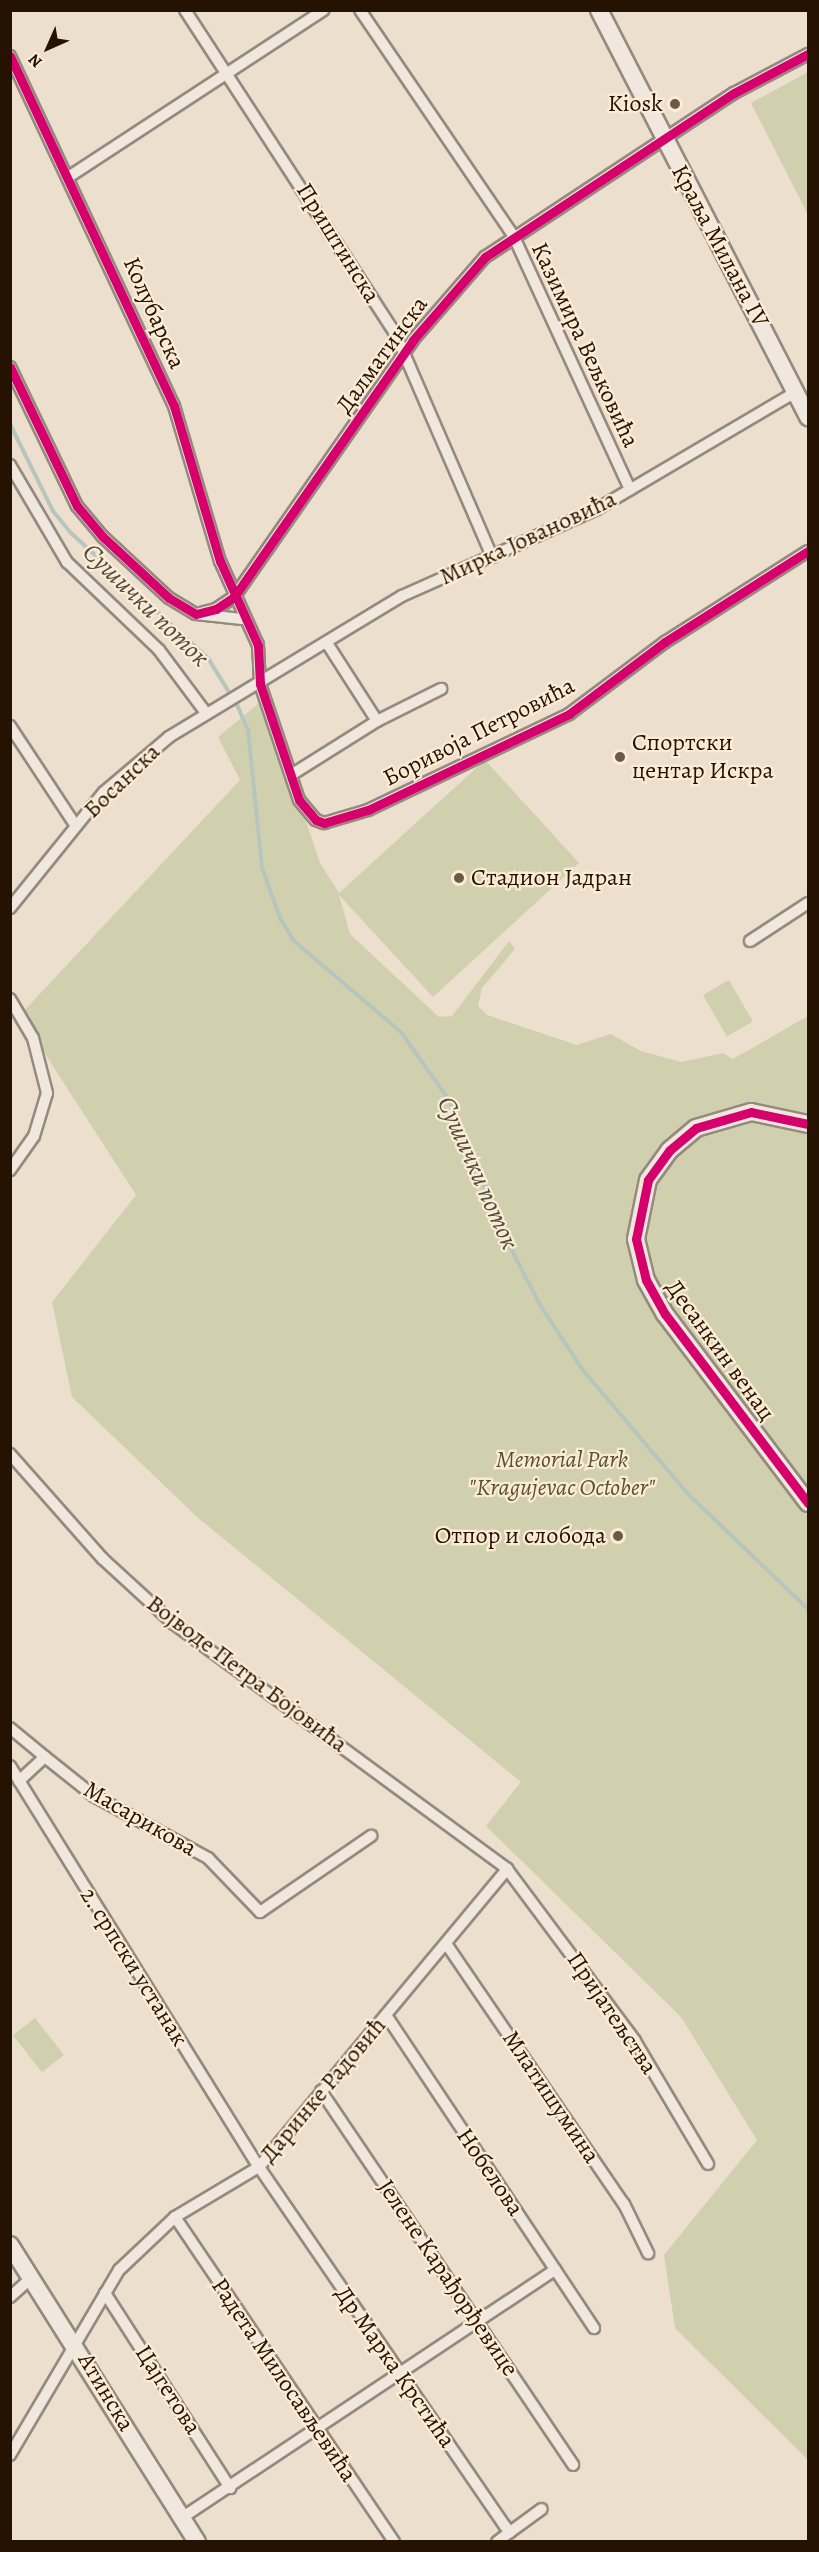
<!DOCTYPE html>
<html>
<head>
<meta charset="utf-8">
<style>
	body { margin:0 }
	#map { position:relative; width:819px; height:2552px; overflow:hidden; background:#eddfcd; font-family:Alegreya,serif }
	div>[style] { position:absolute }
	.green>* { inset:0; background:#d1d0ae; transform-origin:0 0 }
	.stream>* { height:4px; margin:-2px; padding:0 2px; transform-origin:2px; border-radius:2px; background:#b6c6be }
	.roads { filter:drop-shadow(2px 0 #948a7e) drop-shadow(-2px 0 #948a7e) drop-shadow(0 2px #948a7e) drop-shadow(0 -2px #948a7e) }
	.street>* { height:10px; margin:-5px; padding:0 5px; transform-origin:5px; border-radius:5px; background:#f0e8df }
	.secondary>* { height:16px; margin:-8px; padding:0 8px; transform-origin:8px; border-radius:8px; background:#f0e8df }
	.cycleway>* { height:9px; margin:-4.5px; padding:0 4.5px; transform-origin:4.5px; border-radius:4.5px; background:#d6006c }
	.dots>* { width:16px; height:16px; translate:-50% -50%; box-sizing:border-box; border:3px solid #fcecd6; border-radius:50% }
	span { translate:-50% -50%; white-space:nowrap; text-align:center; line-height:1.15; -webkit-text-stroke:4.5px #fcecd6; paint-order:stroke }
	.poi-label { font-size:24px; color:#251200 }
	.right { translate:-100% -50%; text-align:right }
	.left { translate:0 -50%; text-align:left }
	.street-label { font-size:24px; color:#251200 }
	.park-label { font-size:24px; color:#595034; font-style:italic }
	.water-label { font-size:26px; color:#504e40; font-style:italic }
	.frame { position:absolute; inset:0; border:12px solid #251200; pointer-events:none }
	.north { position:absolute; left:18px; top:18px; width:60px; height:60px; -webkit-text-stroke:4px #fcecd6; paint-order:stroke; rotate:225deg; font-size:16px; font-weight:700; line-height:24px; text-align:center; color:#251200 }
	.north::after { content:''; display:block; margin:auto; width:21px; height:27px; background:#251200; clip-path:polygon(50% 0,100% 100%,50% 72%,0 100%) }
</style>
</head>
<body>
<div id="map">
	<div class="green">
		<div style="clip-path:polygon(808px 72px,808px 215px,751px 103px)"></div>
		<div style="clip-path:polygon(265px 698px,320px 863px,339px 893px,485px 760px,579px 863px,433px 997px,339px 895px,350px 934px,439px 1017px,452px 1016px,509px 941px,515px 949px,482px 988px,478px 1006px,487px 1015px,577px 1045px,611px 1034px,641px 1051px,681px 1062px,723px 1053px,733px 1059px,808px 1016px,808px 2460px,675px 2328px,664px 2255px,757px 2140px,681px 2017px,486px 1826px,521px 1782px,197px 1517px,72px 1397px,52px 1302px,136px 1195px,20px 1015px,240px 780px,218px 737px)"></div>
		<div style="left:729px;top:980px;width:48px;height:30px;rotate:60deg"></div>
		<div style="left:35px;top:2018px;width:47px;height:28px;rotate:52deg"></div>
	</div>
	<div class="stream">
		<div style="left:10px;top:424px;width:97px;rotate:63.7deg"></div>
		<div style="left:53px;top:511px;width:28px;rotate:51deg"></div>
		<div style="left:71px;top:533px;width:185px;rotate:42.4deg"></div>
		<div style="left:208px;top:658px;width:57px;rotate:58.5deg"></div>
		<div style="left:238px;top:707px;width:25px;rotate:67deg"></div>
		<div style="left:248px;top:730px;width:139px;rotate:84.2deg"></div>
		<div style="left:262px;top:868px;width:53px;rotate:70.2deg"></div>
		<div style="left:280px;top:918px;width:27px;rotate:59deg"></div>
		<div style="left:294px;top:941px;width:140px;rotate:40.4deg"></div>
		<div style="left:401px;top:1032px;width:83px;rotate:54.8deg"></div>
		<div style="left:449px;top:1100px;width:150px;rotate:67.7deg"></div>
		<div style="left:506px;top:1239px;width:74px;rotate:62.7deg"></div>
		<div style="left:540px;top:1305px;width:77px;rotate:56.7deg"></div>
		<div style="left:582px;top:1369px;width:162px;rotate:49.7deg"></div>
		<div style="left:687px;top:1493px;width:168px;rotate:43.8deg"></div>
	</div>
	<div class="roads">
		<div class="street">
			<div style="left:185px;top:10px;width:390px;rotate:57deg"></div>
			<div style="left:397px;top:337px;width:240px;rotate:66.6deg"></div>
			<div style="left:360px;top:10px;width:272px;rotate:55.8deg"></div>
			<div style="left:513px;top:235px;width:280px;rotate:65.3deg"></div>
			<div style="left:10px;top:56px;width:387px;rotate:64.9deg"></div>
			<div style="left:174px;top:406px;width:162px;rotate:73.5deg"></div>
			<div style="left:220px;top:561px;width:92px;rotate:65.7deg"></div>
			<div style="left:258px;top:645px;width:39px;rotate:87deg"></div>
			<div style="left:260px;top:684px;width:122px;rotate:71.4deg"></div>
			<div style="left:299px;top:800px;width:26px;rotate:50deg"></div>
			<div style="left:316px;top:820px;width:9px;rotate:21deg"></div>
			<div style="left:324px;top:823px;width:46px;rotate:-16.5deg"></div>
			<div style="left:368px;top:810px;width:223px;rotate:-25.5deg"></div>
			<div style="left:569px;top:714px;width:120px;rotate:-36.9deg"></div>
			<div style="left:665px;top:642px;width:169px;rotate:-32.5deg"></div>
			<div style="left:70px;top:176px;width:303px;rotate:-33.2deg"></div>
			<div style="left:10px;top:367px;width:154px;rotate:64.3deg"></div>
			<div style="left:77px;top:506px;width:39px;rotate:50deg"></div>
			<div style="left:102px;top:536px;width:91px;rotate:42.8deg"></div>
			<div style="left:169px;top:598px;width:31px;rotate:31deg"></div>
			<div style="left:196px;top:614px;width:21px;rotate:-14deg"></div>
			<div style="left:216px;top:609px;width:22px;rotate:-34deg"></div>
			<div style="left:234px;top:597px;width:313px;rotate:-55.1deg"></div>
			<div style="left:413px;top:340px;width:110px;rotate:-49.1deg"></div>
			<div style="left:485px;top:257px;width:298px;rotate:-33.4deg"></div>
			<div style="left:734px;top:93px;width:84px;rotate:-27.8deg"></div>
			<div style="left:10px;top:465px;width:113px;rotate:59.6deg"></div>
			<div style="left:67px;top:562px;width:127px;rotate:43.7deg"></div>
			<div style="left:159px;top:650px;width:79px;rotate:53.3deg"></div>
			<div style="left:196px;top:614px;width:46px;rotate:6.2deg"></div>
			<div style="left:377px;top:721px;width:72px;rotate:-26.6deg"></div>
			<div style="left:10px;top:726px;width:120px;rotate:56.6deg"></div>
			<div style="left:291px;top:775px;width:102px;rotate:-32.1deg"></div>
			<div style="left:377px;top:721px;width:93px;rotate:-122.7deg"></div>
			<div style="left:10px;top:908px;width:149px;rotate:-51deg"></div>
			<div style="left:104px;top:792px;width:85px;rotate:-40.2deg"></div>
			<div style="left:169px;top:737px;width:272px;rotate:-31.2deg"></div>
			<div style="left:402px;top:596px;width:214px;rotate:-24deg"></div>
			<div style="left:597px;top:509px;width:231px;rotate:-30.5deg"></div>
			<div style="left:750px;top:941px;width:69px;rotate:-33.2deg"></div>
			<div style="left:10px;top:999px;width:45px;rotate:59.5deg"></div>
			<div style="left:33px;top:1038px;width:57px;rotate:75.7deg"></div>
			<div style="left:47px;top:1093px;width:45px;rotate:106.8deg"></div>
			<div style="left:34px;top:1136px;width:42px;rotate:125.2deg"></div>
			<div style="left:10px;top:1454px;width:140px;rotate:48.5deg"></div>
			<div style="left:103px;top:1559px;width:96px;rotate:42.5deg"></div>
			<div style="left:174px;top:1624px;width:413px;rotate:36.3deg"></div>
			<div style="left:507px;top:1869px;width:214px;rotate:53.3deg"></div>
			<div style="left:635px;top:2041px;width:143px;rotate:59.3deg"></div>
			<div style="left:10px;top:1728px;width:45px;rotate:39.6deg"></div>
			<div style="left:10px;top:1766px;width:472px;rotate:58.2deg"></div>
			<div style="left:259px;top:2167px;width:435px;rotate:55.6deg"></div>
			<div style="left:505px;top:2526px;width:8px;rotate:50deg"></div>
			<div style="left:510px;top:2532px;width:39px;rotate:-36deg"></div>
			<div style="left:19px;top:1781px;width:35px;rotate:-43deg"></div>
			<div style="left:45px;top:1757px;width:63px;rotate:38.5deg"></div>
			<div style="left:94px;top:1796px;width:130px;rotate:28.5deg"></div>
			<div style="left:208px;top:1858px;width:75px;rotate:46.1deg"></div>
			<div style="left:260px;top:1912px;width:135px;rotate:-34.4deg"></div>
			<div style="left:447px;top:1945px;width:314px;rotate:55.7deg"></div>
			<div style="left:624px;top:2204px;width:55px;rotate:63.9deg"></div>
			<div style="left:386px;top:2015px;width:376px;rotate:56.4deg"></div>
			<div style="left:321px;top:2091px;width:451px;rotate:56deg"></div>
			<div style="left:175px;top:2217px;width:392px;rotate:56deg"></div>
			<div style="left:105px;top:2293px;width:232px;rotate:57.3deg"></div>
			<div style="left:10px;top:2297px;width:30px;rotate:-42deg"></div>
			<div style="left:10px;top:2455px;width:215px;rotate:-59.5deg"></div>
			<div style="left:119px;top:2270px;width:77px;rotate:-43.4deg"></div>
			<div style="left:175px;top:2217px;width:98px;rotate:-30.8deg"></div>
			<div style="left:259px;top:2167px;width:388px;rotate:-50.2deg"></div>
			<div style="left:183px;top:2517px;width:447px;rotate:-33.6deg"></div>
			<div style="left:497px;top:2542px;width:16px;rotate:-38deg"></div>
		</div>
		<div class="secondary">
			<div style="left:599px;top:10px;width:458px;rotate:62.8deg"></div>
			<div style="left:808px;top:1124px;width:58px;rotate:-168.1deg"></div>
			<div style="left:751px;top:1112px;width:57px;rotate:163.8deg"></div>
			<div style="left:696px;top:1128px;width:35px;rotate:140deg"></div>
			<div style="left:669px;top:1151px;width:36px;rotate:126deg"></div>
			<div style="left:648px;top:1180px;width:60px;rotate:101.5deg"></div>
			<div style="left:636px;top:1239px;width:42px;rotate:76.3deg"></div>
			<div style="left:646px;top:1280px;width:39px;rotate:61deg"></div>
			<div style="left:665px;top:1314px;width:237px;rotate:52.9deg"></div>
			<div style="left:10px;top:2245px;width:351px;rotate:57.8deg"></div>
		</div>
	</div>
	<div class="cycleway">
		<div style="left:10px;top:56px;width:387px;rotate:64.9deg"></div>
		<div style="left:174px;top:406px;width:162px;rotate:73.5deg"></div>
		<div style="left:220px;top:561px;width:92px;rotate:65.7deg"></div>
		<div style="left:258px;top:645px;width:39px;rotate:87deg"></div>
		<div style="left:260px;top:684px;width:122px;rotate:71.4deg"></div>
		<div style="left:299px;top:800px;width:26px;rotate:50deg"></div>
		<div style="left:316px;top:820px;width:9px;rotate:21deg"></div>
		<div style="left:324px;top:823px;width:46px;rotate:-16.5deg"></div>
		<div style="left:368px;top:810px;width:223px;rotate:-25.5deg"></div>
		<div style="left:569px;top:714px;width:120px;rotate:-36.9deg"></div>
		<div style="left:665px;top:642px;width:169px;rotate:-32.5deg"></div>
		<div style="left:10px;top:367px;width:154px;rotate:64.3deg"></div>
		<div style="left:77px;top:506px;width:39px;rotate:50deg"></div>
		<div style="left:102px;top:536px;width:91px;rotate:42.8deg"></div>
		<div style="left:169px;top:598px;width:31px;rotate:31deg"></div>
		<div style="left:196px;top:614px;width:21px;rotate:-14deg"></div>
		<div style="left:216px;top:609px;width:22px;rotate:-34deg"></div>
		<div style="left:234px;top:597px;width:313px;rotate:-55.1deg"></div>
		<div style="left:413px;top:340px;width:110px;rotate:-49.1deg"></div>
		<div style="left:485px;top:257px;width:298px;rotate:-33.4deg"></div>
		<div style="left:734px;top:93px;width:84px;rotate:-27.8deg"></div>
		<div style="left:808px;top:1124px;width:58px;rotate:-168.1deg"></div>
		<div style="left:751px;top:1112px;width:57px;rotate:163.8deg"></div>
		<div style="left:696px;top:1128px;width:35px;rotate:140deg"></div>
		<div style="left:669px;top:1151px;width:36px;rotate:126deg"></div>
		<div style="left:648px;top:1180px;width:60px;rotate:101.5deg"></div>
		<div style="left:636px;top:1239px;width:42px;rotate:76.3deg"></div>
		<div style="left:646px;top:1280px;width:39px;rotate:61deg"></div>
		<div style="left:665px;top:1314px;width:237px;rotate:52.9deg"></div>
	</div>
	<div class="dots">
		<div style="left:675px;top:104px;background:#6b5a48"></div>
		<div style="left:620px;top:757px;background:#6b5a48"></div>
		<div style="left:459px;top:878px;background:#6b5a48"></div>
		<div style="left:618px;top:1536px;background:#6b5a48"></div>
	</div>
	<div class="poi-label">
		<span class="right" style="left:663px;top:104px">Kiosk</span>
		<span class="left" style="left:632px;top:757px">Спортски<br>центар Искра</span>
		<span class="left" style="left:471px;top:878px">Стадион Јадран</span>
		<span class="right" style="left:606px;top:1536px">Отпор и слобода</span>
	</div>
	<div class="street-label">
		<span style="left:338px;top:243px;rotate:58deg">Приштинска</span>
		<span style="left:720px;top:246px;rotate:62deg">Краља Милана IV</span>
		<span style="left:154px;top:313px;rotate:66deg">Колубарска</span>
		<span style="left:585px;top:345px;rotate:65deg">Казимира Вељковића</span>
		<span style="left:382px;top:355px;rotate:-54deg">Далматинска</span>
		<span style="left:528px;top:538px;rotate:-25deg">Мирка Јовановића</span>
		<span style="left:479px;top:732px;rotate:-27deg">Боривоја Петровића</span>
		<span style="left:122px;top:781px;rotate:-44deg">Босанска</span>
		<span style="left:720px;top:1350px;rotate:54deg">Десанкин венац</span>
		<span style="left:247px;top:1674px;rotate:37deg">Војводе Петра Бојовића</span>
		<span style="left:140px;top:1819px;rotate:30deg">Масарикова</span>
		<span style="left:134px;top:1967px;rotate:58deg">2. српски устанак</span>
		<span style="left:612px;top:2013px;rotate:56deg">Пријатељства</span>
		<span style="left:323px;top:2090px;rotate:-50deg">Даринке Радовић</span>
		<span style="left:551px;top:2097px;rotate:56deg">Млатишумина</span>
		<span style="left:490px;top:2172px;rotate:56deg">Нобелова</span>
		<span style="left:448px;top:2278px;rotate:56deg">Јелене Карађорђевице</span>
		<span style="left:395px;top:2367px;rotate:55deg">Др Марка Крстића</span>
		<span style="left:284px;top:2380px;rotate:56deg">Радета Милосављевића</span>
		<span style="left:168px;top:2390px;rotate:57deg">Цајгетова</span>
		<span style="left:106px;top:2392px;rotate:59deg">Атинска</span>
	</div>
	<div class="park-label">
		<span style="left:562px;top:1474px">Memorial Park<br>"Kragujevac October"</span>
	</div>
	<div class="water-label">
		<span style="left:146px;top:605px;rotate:44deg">Сушички поток</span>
		<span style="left:478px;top:1173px;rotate:66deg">Сушички поток</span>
	</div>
	<div class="frame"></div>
	<div class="north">N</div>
</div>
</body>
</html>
